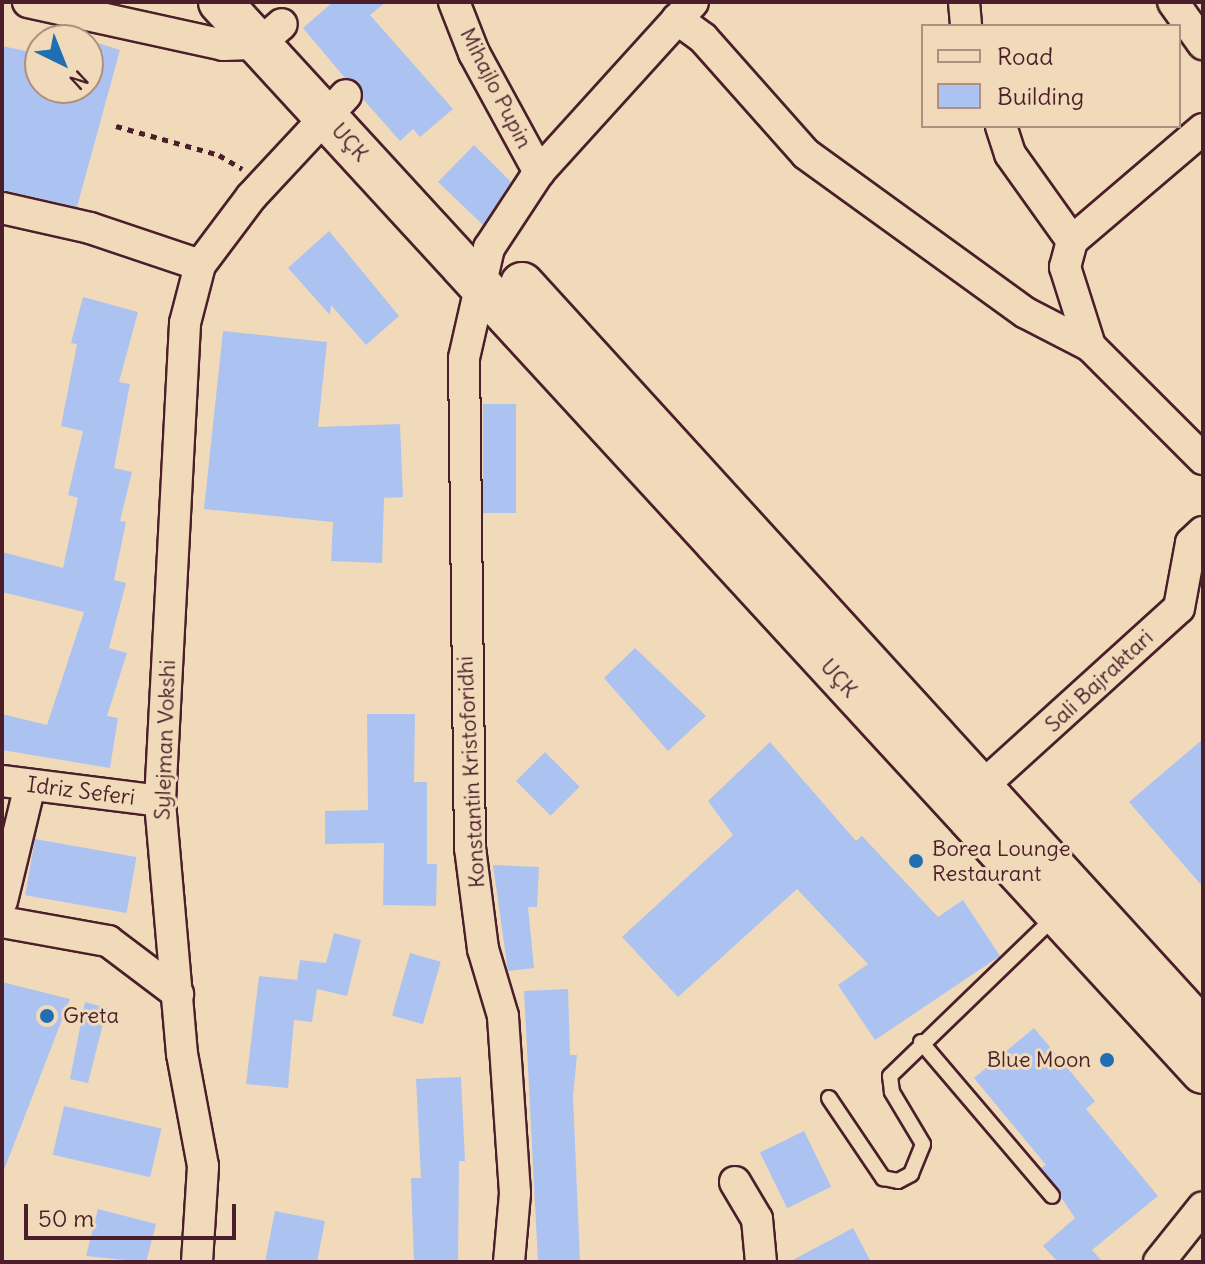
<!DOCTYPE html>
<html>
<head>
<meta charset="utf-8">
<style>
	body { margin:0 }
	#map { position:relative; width:1205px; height:1264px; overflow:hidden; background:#f1dab9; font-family:Delius,sans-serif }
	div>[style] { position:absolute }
	.building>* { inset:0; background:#acc3f1; transform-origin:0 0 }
	.path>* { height:5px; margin-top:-2.5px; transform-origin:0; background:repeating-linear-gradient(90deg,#4a1f2b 0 6px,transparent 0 12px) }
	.roads { filter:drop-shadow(2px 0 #4a1f2b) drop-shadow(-2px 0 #4a1f2b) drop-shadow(0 2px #4a1f2b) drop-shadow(0 -2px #4a1f2b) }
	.lane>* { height:14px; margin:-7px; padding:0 7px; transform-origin:7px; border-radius:7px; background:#f1dab9 }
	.street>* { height:30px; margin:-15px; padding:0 15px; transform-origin:15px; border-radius:15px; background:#f1dab9 }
	.secondary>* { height:42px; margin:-21px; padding:0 21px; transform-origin:21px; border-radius:21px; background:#f1dab9 }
	.dots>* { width:22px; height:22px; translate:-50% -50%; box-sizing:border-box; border:4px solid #f1dab9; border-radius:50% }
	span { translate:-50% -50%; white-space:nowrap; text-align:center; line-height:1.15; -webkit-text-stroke:6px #f1dab9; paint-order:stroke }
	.street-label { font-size:22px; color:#4a1f2b }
	.poi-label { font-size:22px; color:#4a1f2b }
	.left { translate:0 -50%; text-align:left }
	.right { translate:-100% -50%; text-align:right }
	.frame { position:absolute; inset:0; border:4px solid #4a1f2b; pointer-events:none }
	.legend { position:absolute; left:921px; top:24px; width:260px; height:104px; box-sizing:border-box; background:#f1dab9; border:2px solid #ae8f80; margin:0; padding:10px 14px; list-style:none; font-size:24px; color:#4a1f2b }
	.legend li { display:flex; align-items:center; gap:16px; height:40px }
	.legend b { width:40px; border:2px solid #ae8f80 }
	.north { position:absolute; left:24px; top:24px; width:80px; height:80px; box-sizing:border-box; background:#f1dab9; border:2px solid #ae8f80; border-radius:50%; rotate:137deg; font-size:22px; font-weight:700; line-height:32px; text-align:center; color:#4a1f2b }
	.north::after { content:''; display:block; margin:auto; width:28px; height:36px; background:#1f6fb2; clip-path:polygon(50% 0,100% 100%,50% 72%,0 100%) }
	.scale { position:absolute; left:24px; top:1204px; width:212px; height:36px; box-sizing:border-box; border:4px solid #4a1f2b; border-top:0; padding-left:10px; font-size:24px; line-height:28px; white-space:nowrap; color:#4a1f2b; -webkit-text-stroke:6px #f1dab9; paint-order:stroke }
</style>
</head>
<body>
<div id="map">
	<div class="building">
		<div style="clip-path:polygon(333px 2px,386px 2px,370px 15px,453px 109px,420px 137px,413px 129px,400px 141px,363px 99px,359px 82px,345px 78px,303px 28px)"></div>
		<div style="clip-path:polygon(88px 40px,120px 50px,77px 207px,2px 190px,2px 46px,40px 54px,40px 88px,88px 88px)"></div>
		<div style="clip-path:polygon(474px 145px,511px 182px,483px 225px,438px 182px)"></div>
		<div style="clip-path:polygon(329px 231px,399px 316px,366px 345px,331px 305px,330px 315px,288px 268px)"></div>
		<div style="clip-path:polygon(83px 297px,138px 312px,119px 382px,130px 384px,114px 468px,132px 472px,120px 521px,126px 522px,114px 580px,126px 583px,109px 648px,127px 653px,107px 716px,118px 718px,110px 768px,2px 750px,2px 714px,47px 725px,84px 612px,2px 592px,2px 552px,63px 568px,78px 498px,68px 495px,83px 431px,61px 426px,77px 344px,71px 343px)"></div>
		<div style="clip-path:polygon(223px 331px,327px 342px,318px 427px,400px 424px,403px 497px,384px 498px,382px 563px,331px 561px,333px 522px,204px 509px)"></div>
		<div style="left:483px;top:404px;width:33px;height:109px"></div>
		<div style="clip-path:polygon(635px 648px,706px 716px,668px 751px,604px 678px)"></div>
		<div style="clip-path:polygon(367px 714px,415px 714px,414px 782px,427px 782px,427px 864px,437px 864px,436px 906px,383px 905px,384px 843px,325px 844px,325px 811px,368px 810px)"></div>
		<div style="clip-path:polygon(1203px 739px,1203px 887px,1129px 802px)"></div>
		<div style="clip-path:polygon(770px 742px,856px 841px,862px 836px,938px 917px,963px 900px,1000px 956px,875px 1040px,838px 985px,868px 964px,797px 889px,678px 997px,622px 937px,733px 835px,708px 801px)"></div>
		<div style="left:545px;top:752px;width:49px;height:41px;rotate:45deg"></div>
		<div style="left:35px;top:839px;width:103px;height:57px;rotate:10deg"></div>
		<div style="clip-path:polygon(493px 865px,539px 867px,537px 907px,528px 907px,534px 968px,508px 971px)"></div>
		<div style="clip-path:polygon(334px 933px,361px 940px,347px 996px,317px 989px,312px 1022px,294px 1020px,288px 1088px,246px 1084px,259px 976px,297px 980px,300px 960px,326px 963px)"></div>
		<div style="left:410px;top:953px;width:32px;height:65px;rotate:16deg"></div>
		<div style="clip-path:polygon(2px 982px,70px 999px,4px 1170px,2px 1170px)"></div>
		<div style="clip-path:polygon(568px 989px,570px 1055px,577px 1055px,573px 1096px,580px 1262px,538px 1262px,524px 991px)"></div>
		<div style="clip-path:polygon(85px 1002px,107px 1008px,88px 1083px,70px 1079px)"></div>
		<div style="clip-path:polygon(1034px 1028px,1095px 1101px,1086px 1109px,1158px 1196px,1092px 1250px,1103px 1262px,1058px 1262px,1043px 1246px,1075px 1218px,1041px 1168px,1046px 1165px,974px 1078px)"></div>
		<div style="clip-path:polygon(461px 1077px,465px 1161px,459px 1161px,458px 1262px,414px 1262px,411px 1178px,421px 1178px,416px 1079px)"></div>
		<div style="left:64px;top:1106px;width:100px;height:50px;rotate:13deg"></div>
		<div style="left:804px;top:1131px;width:62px;height:49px;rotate:64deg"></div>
		<div style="clip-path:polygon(98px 1209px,156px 1224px,146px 1262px,86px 1256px)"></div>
		<div style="clip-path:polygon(275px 1211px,325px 1221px,317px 1262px,265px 1262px)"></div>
		<div style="clip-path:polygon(853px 1228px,871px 1262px,789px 1262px)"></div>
	</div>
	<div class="path">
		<div style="left:116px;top:126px;width:107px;rotate:15.7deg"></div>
		<div style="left:219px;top:155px;width:27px;rotate:31deg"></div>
	</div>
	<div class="roads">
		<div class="lane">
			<div style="left:921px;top:1042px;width:202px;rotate:49.6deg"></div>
			<div style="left:829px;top:1098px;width:97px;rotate:56deg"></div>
			<div style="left:883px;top:1178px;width:15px;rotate:11deg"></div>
			<div style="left:898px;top:1181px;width:15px;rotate:-28deg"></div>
			<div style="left:911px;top:1174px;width:32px;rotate:-68deg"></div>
			<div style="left:923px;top:1144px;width:61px;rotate:-120.8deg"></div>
			<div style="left:892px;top:1092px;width:16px;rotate:-97deg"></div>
			<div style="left:890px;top:1076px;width:232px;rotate:-44deg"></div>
		</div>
		<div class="street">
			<div style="left:28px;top:2px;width:200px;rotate:12.4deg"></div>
			<div style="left:223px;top:45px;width:36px;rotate:-2deg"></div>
			<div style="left:259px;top:44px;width:30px;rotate:-41deg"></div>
			<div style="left:454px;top:2px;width:55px;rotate:68.6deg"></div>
			<div style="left:474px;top:53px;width:136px;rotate:61.4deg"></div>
			<div style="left:964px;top:2px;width:24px;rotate:85deg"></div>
			<div style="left:1173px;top:2px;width:52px;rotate:54.5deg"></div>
			<div style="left:677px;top:19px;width:32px;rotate:36deg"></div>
			<div style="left:703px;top:38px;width:155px;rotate:48.4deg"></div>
			<div style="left:806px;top:154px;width:271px;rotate:35.9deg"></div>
			<div style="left:1026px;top:313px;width:72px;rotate:27.3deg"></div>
			<div style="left:1001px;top:126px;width:29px;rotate:72deg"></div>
			<div style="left:1010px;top:154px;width:107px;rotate:54.5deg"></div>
			<div style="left:1203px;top:129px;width:172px;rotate:139.5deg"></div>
			<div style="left:1072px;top:241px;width:27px;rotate:105deg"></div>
			<div style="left:1065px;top:267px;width:83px;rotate:72.4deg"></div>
			<div style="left:1090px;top:346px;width:160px;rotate:45deg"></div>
			<div style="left:2px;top:208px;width:90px;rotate:12.8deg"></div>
			<div style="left:90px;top:228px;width:116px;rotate:18.6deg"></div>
			<div style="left:2px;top:781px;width:159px;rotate:7.2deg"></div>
			<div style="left:966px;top:801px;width:287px;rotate:-42.2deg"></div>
			<div style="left:1179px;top:608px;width:66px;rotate:-79.5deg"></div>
			<div style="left:1191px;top:543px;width:16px;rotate:-43deg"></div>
			<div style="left:2px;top:901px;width:119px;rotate:-76.4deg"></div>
			<div style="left:2px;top:922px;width:108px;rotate:10.2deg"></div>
			<div style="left:108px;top:941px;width:88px;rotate:37.1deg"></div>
			<div style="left:735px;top:1182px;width:43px;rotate:59.3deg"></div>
			<div style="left:757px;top:1219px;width:43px;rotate:84.7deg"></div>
			<div style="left:197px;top:1262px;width:96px;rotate:-86.4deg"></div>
			<div style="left:203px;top:1166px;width:114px;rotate:-100.6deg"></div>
			<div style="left:182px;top:1054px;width:254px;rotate:-95deg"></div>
			<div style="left:160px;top:801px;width:479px;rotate:-87deg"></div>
			<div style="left:185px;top:323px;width:60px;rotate:-75.5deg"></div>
			<div style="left:200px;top:265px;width:85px;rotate:-53.1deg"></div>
			<div style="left:251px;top:197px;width:139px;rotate:-47deg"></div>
			<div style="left:509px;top:1262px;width:69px;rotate:-85deg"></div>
			<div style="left:515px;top:1193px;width:177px;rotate:-93.9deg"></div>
			<div style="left:503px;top:1016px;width:70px;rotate:-106.6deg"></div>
			<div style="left:483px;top:949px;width:102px;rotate:-97.3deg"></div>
			<div style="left:470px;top:848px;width:490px;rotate:-90.7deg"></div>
			<div style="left:464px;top:358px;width:113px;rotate:-77.2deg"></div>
			<div style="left:489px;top:248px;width:91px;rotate:-56.7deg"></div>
			<div style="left:539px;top:172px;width:229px;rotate:-47.8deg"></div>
			<div style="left:1159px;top:1262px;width:70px;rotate:-51.3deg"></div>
		</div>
		<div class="secondary">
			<div style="left:220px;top:2px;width:1453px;rotate:47.43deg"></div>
			<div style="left:522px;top:284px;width:997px;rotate:47.64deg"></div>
		</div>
	</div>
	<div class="dots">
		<div style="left:916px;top:861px;background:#1f6fb2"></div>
		<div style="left:47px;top:1016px;background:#1f6fb2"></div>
		<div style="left:1107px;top:1060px;background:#1f6fb2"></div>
	</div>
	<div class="street-label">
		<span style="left:496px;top:88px;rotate:63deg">Mihajlo Pupin</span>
		<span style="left:350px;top:142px;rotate:48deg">UÇK</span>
		<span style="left:839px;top:678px;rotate:48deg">UÇK</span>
		<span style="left:1099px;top:681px;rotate:-43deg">Sali Bajraktari</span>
		<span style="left:165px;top:740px;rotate:-88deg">Sylejman Vokshi</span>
		<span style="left:471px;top:772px;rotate:-93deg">Konstantin Kristoforidhi</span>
		<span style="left:81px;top:791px;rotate:7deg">Idriz Seferi</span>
	</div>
	<div class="poi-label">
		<span class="left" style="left:932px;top:861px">Borea Lounge<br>Restaurant</span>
		<span class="left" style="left:63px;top:1016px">Greta</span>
		<span class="right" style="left:1091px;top:1060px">Blue Moon</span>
	</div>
	<div class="frame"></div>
	<ul class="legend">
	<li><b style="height:10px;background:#f1dab9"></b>Road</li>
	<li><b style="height:22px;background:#acc3f1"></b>Building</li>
	</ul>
	<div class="north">N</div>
	<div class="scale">50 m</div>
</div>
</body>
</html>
